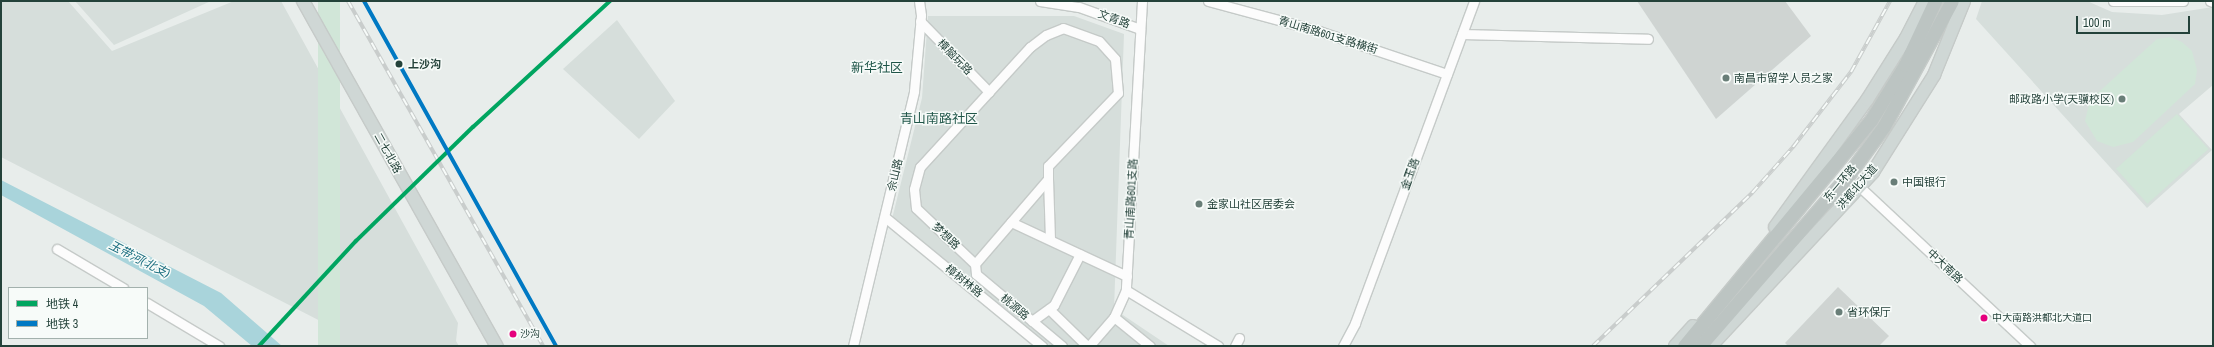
<!DOCTYPE html>
<html>
<head>
<meta charset="utf-8">
<style>
	body { margin:0 }
	#map { position:relative; width:2214px; height:347px; overflow:hidden; background:#e8edeb; font-family:"Archivo Narrow","Noto Sans SC",sans-serif }
	div>[style] { position:absolute }
	.built>* { inset:0; background:#d6dedb }
	.green>* { inset:0; background:#d1e6d8; transform-origin:0 0 }
	.water>* { inset:0; background:#a9d4db }
	.building>* { inset:0; background:#cfd4d2 }
	.roads { filter:drop-shadow(1px 0 #c5cac8) drop-shadow(-1px 0 #c5cac8) drop-shadow(0 1px #c5cac8) drop-shadow(0 -1px #c5cac8) }
	.minor>* { height:9px; margin:-4.5px; padding:0 4.5px; transform-origin:4.5px; border-radius:4.5px; background:#fcfcfc }
	.major>* { height:12px; margin:-6px; padding:0 6px; transform-origin:6px; border-radius:6px; background:#cfd7d5 }
	.highway>* { height:13px; margin:-6.5px; padding:0 6.5px; transform-origin:6.5px; border-radius:6.5px; background:#bcc4c2 }
	.rail>* { height:4px; margin-top:-2px; transform-origin:0; background:repeating-linear-gradient(90deg,#f7fbf9 0 8px,#c9cdcc 0 16px); box-sizing:border-box; border-block:1px solid #c9cdcc }
	.metro-1>* { height:4px; margin:-2px; padding:0 2px; transform-origin:2px; border-radius:2px; background:#00a560 }
	.metro-2>* { height:4px; margin:-2px; padding:0 2px; transform-origin:2px; border-radius:2px; background:#0079c3 }
	.dots>* { width:11px; height:11px; translate:-50% -50%; box-sizing:border-box; border:2px solid #f7fbf9; border-radius:50% }
	span { translate:-50% -50%; white-space:nowrap; text-align:center; line-height:1.15; -webkit-text-stroke:3px #f7fbf9; paint-order:stroke }
	.bus-label { font-size:10px; color:#24423a }
	.left { translate:0 -50%; text-align:left }
	.street-label { font-size:11px; color:#24423a }
	.stop-label { font-size:11px; color:#24423a; font-weight:700 }
	.poi-label { font-size:11px; color:#24423a }
	.right { translate:-100% -50%; text-align:right }
	.water-label { font-size:12px; color:#1c6f80; font-style:italic }
	.quarter-label { font-size:13px; color:#1f5548 }
	.frame { position:absolute; inset:0; border:2px solid #24423a; pointer-events:none }
	.legend { position:absolute; left:8px; top:287px; width:140px; height:52px; box-sizing:border-box; background:#f7fbf9; border:1px solid #a3b1ad; margin:0; padding:5px 7px; list-style:none; font-size:12px; color:#24423a }
	.legend li { display:flex; align-items:center; gap:8px; height:20px }
	.legend b { width:20px; border:1px solid #a3b1ad }
	.scale { position:absolute; left:2076px; top:16px; width:114px; height:18px; box-sizing:border-box; border:2px solid #24423a; border-top:0; padding-left:5px; font-size:12px; line-height:14px; white-space:nowrap; color:#24423a; -webkit-text-stroke:3px #f7fbf9; paint-order:stroke }
</style>
</head>
<body>
<div id="map">
	<div class="built">
		<div style="clip-path:polygon(1px 1px,68px 1px,112px 51px,234px 1px,281px 1px,458px 323px,456px 341px,459px 346px,322px 346px,332px 327px,1px 157px)"></div>
		<div style="clip-path:polygon(75px 1px,211px 1px,114px 45px)"></div>
		<div style="clip-path:polygon(1982px 1px,2087px 1px,2112px 12px,2162px 15px,2213px 7px,2213px 85px,2179px 114px,2212px 150px,2147px 208px,1976px 19px)"></div>
		<div style="clip-path:polygon(928px 16px,1074px 16px,1124px 34px,1114px 309px,1169px 346px,1050px 346px,892px 219px,922px 98px)"></div>
		<div style="clip-path:polygon(617px 20px,675px 101px,639px 139px,563px 69px)"></div>
	</div>
	<div class="green">
		<div style="left:318px;top:1px;width:22px;height:395px"></div>
		<div style="clip-path:polygon(2170px 37px,2182px 42px,2192px 51px,2197px 70px,2195px 84px,2133px 142px,2113px 147px,2097px 141px,2085px 121px,2090px 100px,2157px 39px)"></div>
		<div style="left:2177px;top:114px;width:47px;height:82px;rotate:48deg"></div>
	</div>
	<div class="water">
		<div style="clip-path:polygon(1px 180px,221px 293px,282px 346px,252px 346px,204px 306px,1px 195px)"></div>
	</div>
	<div class="building">
		<div style="clip-path:polygon(1637px 1px,1785px 1px,1811px 36px,1716px 119px)"></div>
		<div style="clip-path:polygon(1838px 287px,1889px 336px,1879px 346px,1788px 346px,1785px 343px)"></div>
	</div>
	<div class="roads">
		<div class="minor">
			<div style="left:1040px;top:1px;width:39px;rotate:9deg"></div>
			<div style="left:1079px;top:7px;width:65px;rotate:19.8deg"></div>
			<div style="left:1142px;top:1px;width:289px;rotate:93.2deg"></div>
			<div style="left:1126px;top:290px;width:108px;rotate:31.3deg"></div>
			<div style="left:1208px;top:1px;width:115px;rotate:15.1deg"></div>
			<div style="left:1319px;top:31px;width:135px;rotate:18.6deg"></div>
			<div style="left:2113px;top:1px;width:70px"></div>
			<div style="left:2210px;top:1px;width:3px;rotate:18deg"></div>
			<div style="left:920px;top:21px;width:99px;rotate:45.8deg"></div>
			<div style="left:1063px;top:28px;width:38px;rotate:20deg"></div>
			<div style="left:1099px;top:41px;width:24px;rotate:48deg"></div>
			<div style="left:1115px;top:59px;width:34px;rotate:85deg"></div>
			<div style="left:1118px;top:93px;width:101px;rotate:133.8deg"></div>
			<div style="left:1048px;top:166px;width:13px;rotate:90deg"></div>
			<div style="left:1048px;top:179px;width:112px;rotate:130.7deg"></div>
			<div style="left:975px;top:264px;width:81px;rotate:-136.5deg"></div>
			<div style="left:916px;top:208px;width:19px;rotate:-96deg"></div>
			<div style="left:914px;top:189px;width:23px;rotate:-75deg"></div>
			<div style="left:920px;top:167px;width:163px;rotate:-47.5deg"></div>
			<div style="left:1030px;top:47px;width:20px;rotate:-37deg"></div>
			<div style="left:1046px;top:35px;width:18px;rotate:-22deg"></div>
			<div style="left:1462px;top:34px;width:186px;rotate:1.5deg"></div>
			<div style="left:1048px;top:179px;width:60px;rotate:88.1deg"></div>
			<div style="left:1860px;top:187px;width:233px;rotate:43.1deg"></div>
			<div style="left:886px;top:218px;width:202px;rotate:39.4deg"></div>
			<div style="left:1011px;top:222px;width:128px;rotate:25deg"></div>
			<div style="left:57px;top:249px;width:77px;rotate:30.6deg"></div>
			<div style="left:975px;top:264px;width:10px;rotate:84deg"></div>
			<div style="left:976px;top:274px;width:112px;rotate:39.9deg"></div>
			<div style="left:147px;top:303px;width:84px;rotate:30.8deg"></div>
			<div style="left:1049px;top:309px;width:53px;rotate:44.2deg"></div>
			<div style="left:1114px;top:317px;width:30px;rotate:-66deg"></div>
			<div style="left:1032px;top:321px;width:27px;rotate:-36deg"></div>
			<div style="left:1054px;top:305px;width:57px;rotate:-63deg"></div>
			<div style="left:853px;top:346px;width:262px;rotate:-76.5deg"></div>
			<div style="left:914px;top:91px;width:76px;rotate:-84.7deg"></div>
			<div style="left:921px;top:15px;width:14px;rotate:-98deg"></div>
			<div style="left:1089px;top:346px;width:38px;rotate:-49deg"></div>
			<div style="left:1114px;top:317px;width:46px;rotate:38.9deg"></div>
			<div style="left:1235px;top:346px;width:9px;rotate:-63deg"></div>
			<div style="left:1343px;top:346px;width:26px;rotate:-62deg"></div>
			<div style="left:1355px;top:323px;width:343px;rotate:-69.7deg"></div>
		</div>
		<div class="major">
			<div style="left:303px;top:1px;width:396px;rotate:60.7deg"></div>
			<div style="left:1775px;top:227px;width:157px;rotate:-54.1deg"></div>
			<div style="left:1867px;top:100px;width:73px;rotate:-57.8deg"></div>
			<div style="left:1906px;top:38px;width:42px;rotate:-62.8deg"></div>
			<div style="left:1675px;top:346px;width:27px;rotate:-48deg"></div>
			<div style="left:1711px;top:346px;width:238px;rotate:-47deg"></div>
			<div style="left:1873px;top:172px;width:115px;rotate:-57.8deg"></div>
			<div style="left:1934px;top:75px;width:80px;rotate:-67.9deg"></div>
		</div>
		<div class="highway">
			<div style="left:1684px;top:346px;width:293px;rotate:-50.4deg"></div>
			<div style="left:1871px;top:120px;width:65px;rotate:-58.3deg"></div>
			<div style="left:1905px;top:65px;width:71px;rotate:-64.9deg"></div>
			<div style="left:1700px;top:346px;width:223px;rotate:-49deg"></div>
			<div style="left:1846px;top:178px;width:64px;rotate:-53.8deg"></div>
			<div style="left:1884px;top:126px;width:142px;rotate:-61.5deg"></div>
		</div>
	</div>
	<div class="rail">
		<div style="left:348px;top:1px;width:396px;rotate:60.5deg"></div>
		<div style="left:1593px;top:346px;width:221px;rotate:-43.9deg"></div>
		<div style="left:1752px;top:193px;width:62px;rotate:-48.3deg"></div>
		<div style="left:1793px;top:147px;width:95px;rotate:-52.3deg"></div>
		<div style="left:1851px;top:72px;width:81px;rotate:-61.2deg"></div>
	</div>
	<div class="metro-1">
		<div style="left:259px;top:346px;width:143px;rotate:-47.3deg"></div>
		<div style="left:356px;top:241px;width:163px;rotate:-44.3deg"></div>
		<div style="left:473px;top:127px;width:186px;rotate:-42.6deg"></div>
	</div>
	<div class="metro-2">
		<div style="left:364px;top:1px;width:395px;rotate:60.9deg"></div>
	</div>
	<div class="dots">
		<div style="left:399px;top:64px;background:#24423a"></div>
		<div style="left:1726px;top:78px;background:#697e78"></div>
		<div style="left:2122px;top:99px;background:#697e78"></div>
		<div style="left:1894px;top:182px;background:#697e78"></div>
		<div style="left:1199px;top:204px;background:#697e78"></div>
		<div style="left:1839px;top:312px;background:#697e78"></div>
		<div style="left:1984px;top:318px;background:#e5007d"></div>
		<div style="left:513px;top:334px;background:#e5007d"></div>
	</div>
	<div class="bus-label">
		<span class="left" style="left:1992px;top:318px">中大南路洪都北大道口</span>
		<span class="left" style="left:520px;top:334px">沙沟</span>
	</div>
	<div class="street-label">
		<span style="left:1114px;top:19px;rotate:20deg">文青路</span>
		<span style="left:1328px;top:35px;rotate:17deg">青山南路601支路横街</span>
		<span style="left:955px;top:57px;rotate:46deg">樟脑玩路</span>
		<span style="left:388px;top:153px;rotate:61deg">二七北路</span>
		<span style="left:1410px;top:174px;rotate:-70deg">金玉路</span>
		<span style="left:895px;top:175px;rotate:-77deg">佘山路</span>
		<span style="left:1840px;top:183px;rotate:-50deg">东一环路</span>
		<span style="left:1857px;top:187px;rotate:-49deg">洪都北大道</span>
		<span style="left:1131px;top:199px;rotate:-87deg">青山南路601支路</span>
		<span style="left:946px;top:236px;rotate:43deg">梦想路</span>
		<span style="left:1945px;top:266px;rotate:43deg">中大南路</span>
		<span style="left:964px;top:281px;rotate:39deg">樟树林路</span>
		<span style="left:1015px;top:307px;rotate:40deg">桃源路</span>
	</div>
	<div class="stop-label">
		<span class="left" style="left:408px;top:64px">上沙沟</span>
	</div>
	<div class="poi-label">
		<span class="left" style="left:1734px;top:78px">南昌市留学人员之家</span>
		<span class="right" style="left:2114px;top:99px">邮政路小学(天骥校区)</span>
		<span class="left" style="left:1902px;top:182px">中国银行</span>
		<span class="left" style="left:1207px;top:204px">金家山社区居委会</span>
		<span class="left" style="left:1847px;top:312px">省环保厅</span>
	</div>
	<div class="water-label">
		<span style="left:139px;top:260px;rotate:27deg">玉带河(北支)</span>
	</div>
	<div class="quarter-label">
		<span style="left:877px;top:68px">新华社区</span>
		<span style="left:939px;top:119px">青山南路社区</span>
	</div>
	<div class="frame"></div>
	<ul class="legend">
	<li><b style="height:5px;background:#00a560"></b>地铁 4</li>
	<li><b style="height:5px;background:#0079c3"></b>地铁 3</li>
	</ul>
	<div class="scale">100 m</div>
</div>
</body>
</html>
